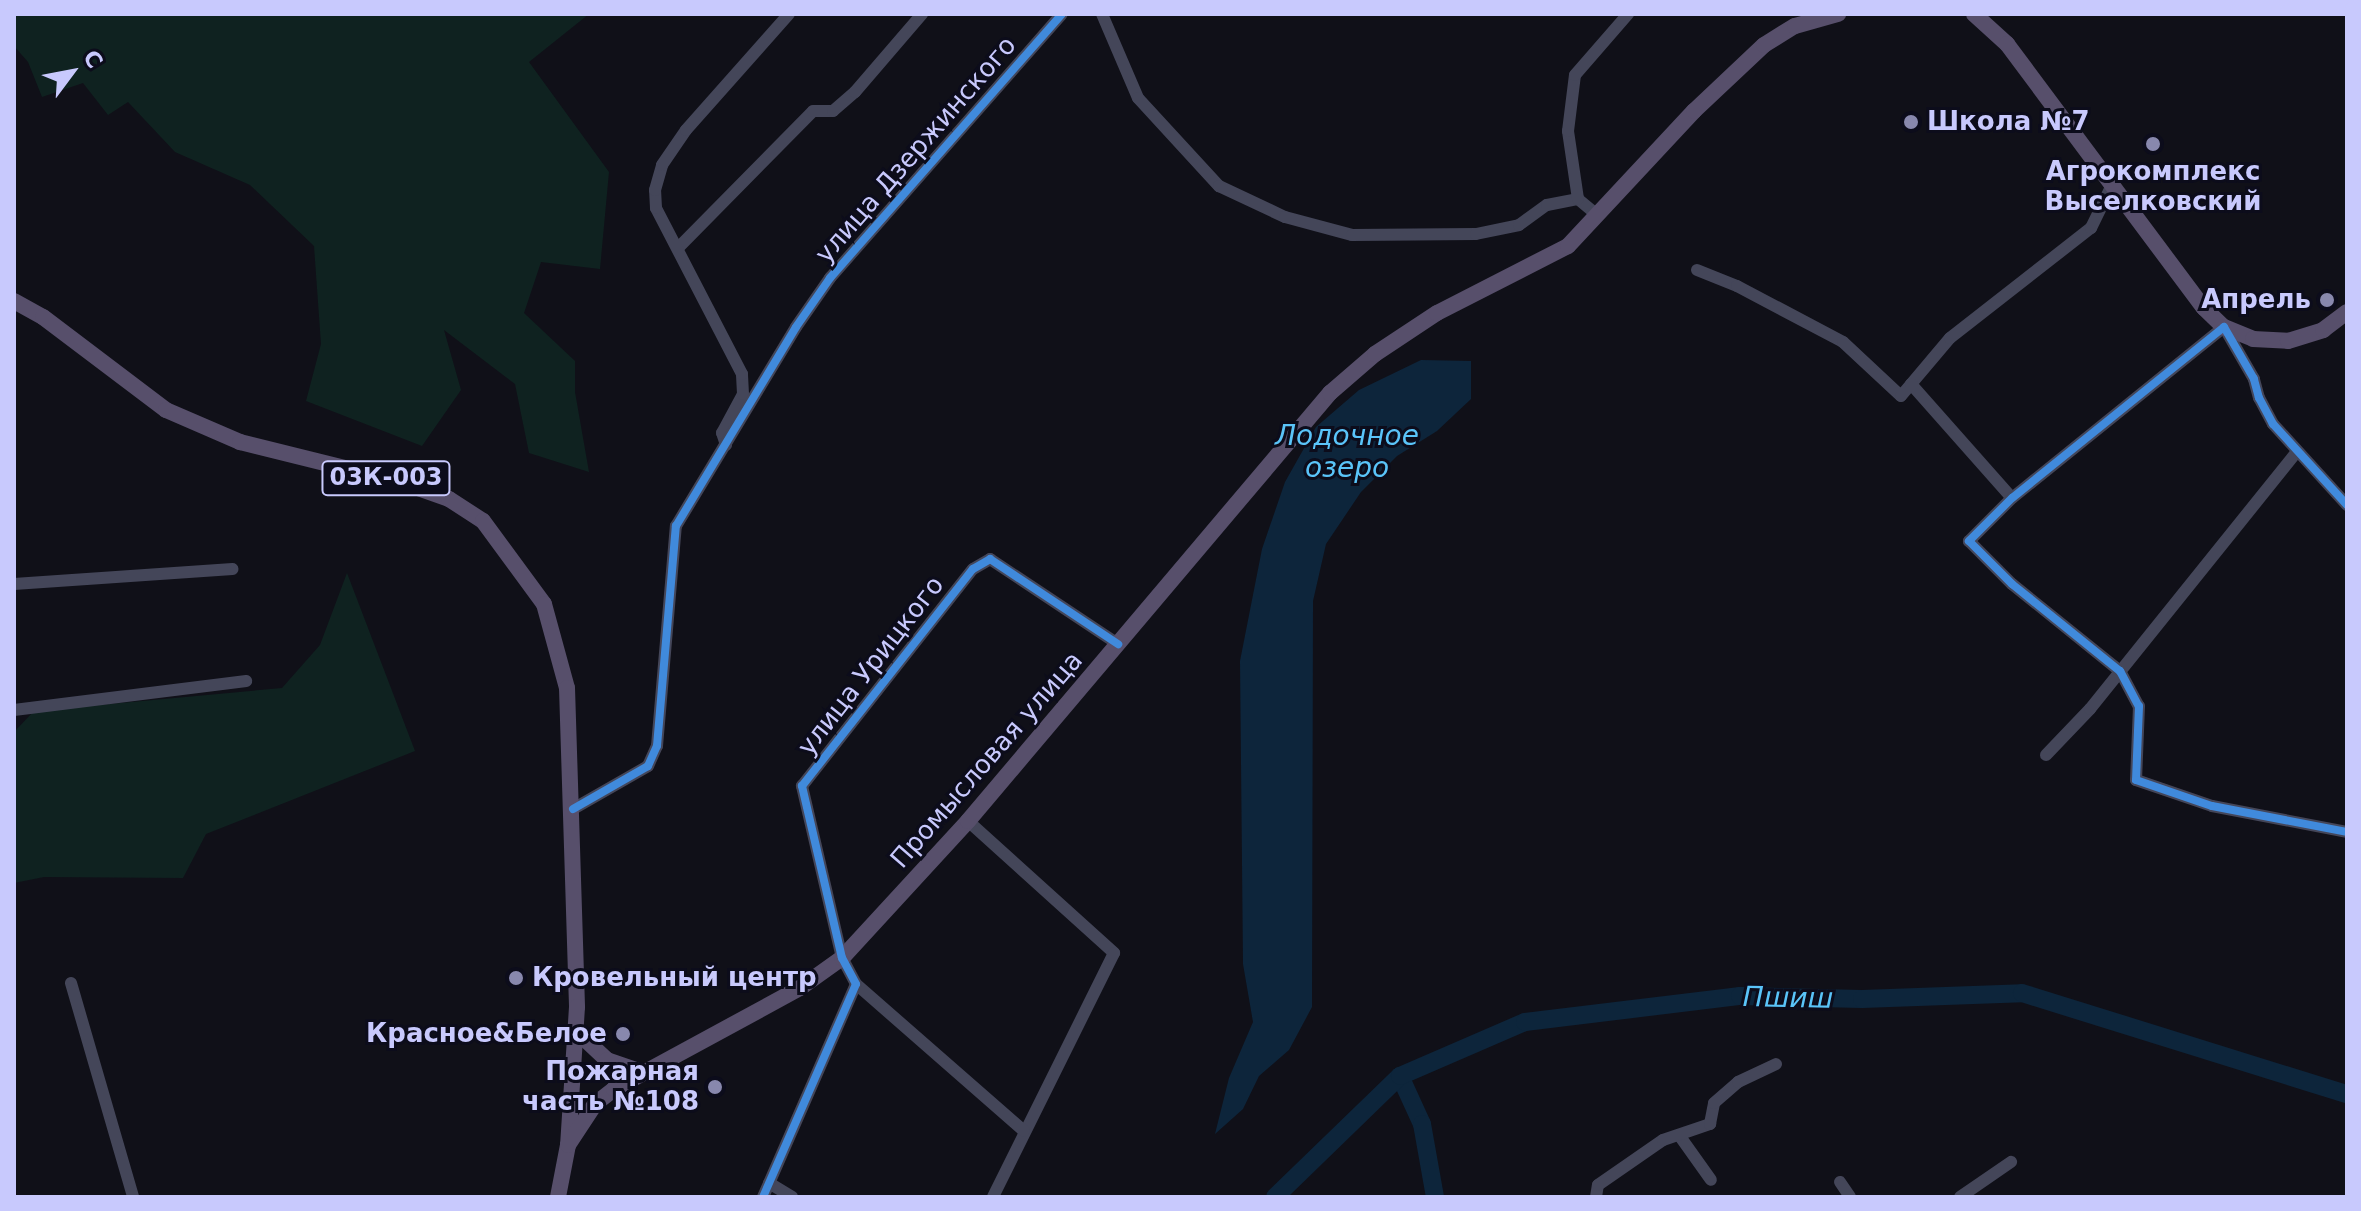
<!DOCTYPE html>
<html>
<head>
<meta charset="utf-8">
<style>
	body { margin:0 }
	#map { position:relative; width:2361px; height:1211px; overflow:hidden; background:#101018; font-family:"DejaVu Sans",sans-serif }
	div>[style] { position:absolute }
	.green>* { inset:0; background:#0f2220 }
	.water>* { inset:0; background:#0d253b }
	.river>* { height:18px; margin:-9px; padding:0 9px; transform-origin:9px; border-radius:9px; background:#0d253b }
	.minor>* { height:12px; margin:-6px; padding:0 6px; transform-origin:6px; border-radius:6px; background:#444659 }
	.major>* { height:16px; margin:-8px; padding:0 8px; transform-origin:8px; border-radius:8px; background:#574f6b }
	.cycleway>* { height:8px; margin:-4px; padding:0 4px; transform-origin:4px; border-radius:4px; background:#408adc }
	.dots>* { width:22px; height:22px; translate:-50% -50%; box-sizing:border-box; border:4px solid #0c0c1b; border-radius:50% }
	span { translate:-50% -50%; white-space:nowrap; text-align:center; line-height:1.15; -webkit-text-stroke:6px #0c0c1b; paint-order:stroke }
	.shield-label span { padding:2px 6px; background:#0c0c1b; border:2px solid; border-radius:6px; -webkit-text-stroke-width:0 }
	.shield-label { font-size:24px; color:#c8c9fd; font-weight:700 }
	.poi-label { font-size:26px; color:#c8c9fd; font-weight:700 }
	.left { translate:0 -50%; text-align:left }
	.right { translate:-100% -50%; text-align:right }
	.street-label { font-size:26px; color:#c8c9fd }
	.water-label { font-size:28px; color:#5ac4f9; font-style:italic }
	.frame { position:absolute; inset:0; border:16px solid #c8c9fd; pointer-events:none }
	.north { position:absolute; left:32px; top:32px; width:80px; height:80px; -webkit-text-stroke:6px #0c0c1b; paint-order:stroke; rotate:58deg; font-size:22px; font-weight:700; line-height:32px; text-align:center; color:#c8c9fd }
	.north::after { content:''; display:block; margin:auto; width:28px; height:36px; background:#c8c9fd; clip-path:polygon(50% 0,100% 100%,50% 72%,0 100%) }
</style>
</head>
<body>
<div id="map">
	<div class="green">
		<div style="clip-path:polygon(14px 14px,589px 14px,529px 62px,609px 172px,600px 269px,541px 262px,524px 313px,575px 361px,575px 392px,589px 472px,529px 453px,515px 384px,444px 330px,461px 390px,422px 446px,306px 401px,321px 344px,314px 246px,250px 185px,175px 152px,128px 102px,108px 115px,83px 83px,42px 97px,28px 62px,14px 46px)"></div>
		<div style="clip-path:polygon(347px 573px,415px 751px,206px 834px,183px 878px,44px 877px,14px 883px,14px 732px,34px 711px,282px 688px,320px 645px)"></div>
	</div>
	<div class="water">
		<div style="clip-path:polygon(1421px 360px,1471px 361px,1471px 399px,1437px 431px,1397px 456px,1361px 492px,1326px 544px,1313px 601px,1312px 1007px,1289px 1050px,1259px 1076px,1243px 1109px,1215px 1134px,1229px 1078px,1253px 1022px,1243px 964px,1240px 661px,1262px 549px,1285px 482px,1316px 427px,1359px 390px)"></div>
	</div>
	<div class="river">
		<div style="left:1400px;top:1076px;width:53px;rotate:65.4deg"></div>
		<div style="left:1422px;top:1124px;width:74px;rotate:79.9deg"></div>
		<div style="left:1275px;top:1197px;width:174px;rotate:-44.1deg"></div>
		<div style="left:1400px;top:1076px;width:136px;rotate:-23.4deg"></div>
		<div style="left:1525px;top:1022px;width:217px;rotate:-6.9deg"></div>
		<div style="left:1740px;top:996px;width:122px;rotate:1.4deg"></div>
		<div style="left:1862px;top:999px;width:160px;rotate:-2.1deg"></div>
		<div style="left:2022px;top:993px;width:340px;rotate:17.3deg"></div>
	</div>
	<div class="minor">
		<div style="left:1102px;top:14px;width:91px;rotate:66.8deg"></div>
		<div style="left:1138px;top:98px;width:120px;rotate:47.4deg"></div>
		<div style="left:1219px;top:186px;width:73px;rotate:25.2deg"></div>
		<div style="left:1285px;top:217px;width:69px;rotate:15deg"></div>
		<div style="left:1352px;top:235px;width:124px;rotate:-0.5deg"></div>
		<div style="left:1476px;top:234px;width:44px;rotate:-11.8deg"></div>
		<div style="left:1519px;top:225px;width:34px;rotate:-36deg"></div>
		<div style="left:1547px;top:205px;width:32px;rotate:-11deg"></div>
		<div style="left:1578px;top:199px;width:26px;rotate:40deg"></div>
		<div style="left:1578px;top:199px;width:69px;rotate:-98.4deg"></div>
		<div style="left:1568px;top:131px;width:56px;rotate:-82.9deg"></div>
		<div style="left:1575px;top:75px;width:81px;rotate:-49deg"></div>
		<div style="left:678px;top:248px;width:192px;rotate:-45.4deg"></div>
		<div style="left:813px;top:111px;width:20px"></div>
		<div style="left:833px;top:111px;width:29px;rotate:-41deg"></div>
		<div style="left:855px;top:92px;width:103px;rotate:-49.3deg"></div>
		<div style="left:1697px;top:270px;width:43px;rotate:21.8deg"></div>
		<div style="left:1737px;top:286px;width:120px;rotate:27.8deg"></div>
		<div style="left:1843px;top:342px;width:79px;rotate:43deg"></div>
		<div style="left:1901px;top:396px;width:76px;rotate:-49.8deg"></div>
		<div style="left:1950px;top:338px;width:179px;rotate:-38deg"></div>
		<div style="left:2091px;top:228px;width:48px;rotate:-64deg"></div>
		<div style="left:1911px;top:384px;width:152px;rotate:48.5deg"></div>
		<div style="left:726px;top:445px;width:13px;rotate:-108deg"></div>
		<div style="left:722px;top:433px;width:44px;rotate:-61.7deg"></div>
		<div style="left:743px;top:394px;width:20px;rotate:-93deg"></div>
		<div style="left:742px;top:374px;width:187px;rotate:-117.4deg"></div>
		<div style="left:656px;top:208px;width:18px;rotate:-93deg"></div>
		<div style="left:655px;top:190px;width:26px;rotate:-74deg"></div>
		<div style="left:662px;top:165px;width:42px;rotate:-55.6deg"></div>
		<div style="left:686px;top:130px;width:155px;rotate:-48.4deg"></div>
		<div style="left:2347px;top:505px;width:110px;rotate:-132.4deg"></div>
		<div style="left:2273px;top:424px;width:30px;rotate:-118deg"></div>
		<div style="left:2259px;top:398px;width:20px;rotate:-105deg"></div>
		<div style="left:2254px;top:379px;width:60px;rotate:-120deg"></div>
		<div style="left:2224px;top:327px;width:272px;rotate:141.1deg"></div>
		<div style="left:2012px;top:498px;width:61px;rotate:135deg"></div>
		<div style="left:1969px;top:541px;width:61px;rotate:45deg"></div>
		<div style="left:2012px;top:584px;width:139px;rotate:38.9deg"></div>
		<div style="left:2120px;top:671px;width:40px;rotate:62deg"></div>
		<div style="left:2139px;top:706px;width:74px;rotate:92.3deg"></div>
		<div style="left:2136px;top:780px;width:80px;rotate:18.9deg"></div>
		<div style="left:2212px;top:806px;width:137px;rotate:10.9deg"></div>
		<div style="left:14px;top:584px;width:219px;rotate:-3.9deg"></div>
		<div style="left:14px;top:710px;width:234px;rotate:-7.1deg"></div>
		<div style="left:2046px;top:755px;width:64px;rotate:-46.3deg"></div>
		<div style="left:2090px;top:709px;width:330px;rotate:-51.2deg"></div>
		<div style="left:573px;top:809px;width:86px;rotate:-29.8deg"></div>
		<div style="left:648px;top:766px;width:22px;rotate:-66deg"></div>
		<div style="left:657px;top:746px;width:221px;rotate:-85.1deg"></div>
		<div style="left:676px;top:526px;width:232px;rotate:-58.9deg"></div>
		<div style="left:796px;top:327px;width:60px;rotate:-55.2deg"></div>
		<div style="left:830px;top:278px;width:351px;rotate:-48.7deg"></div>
		<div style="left:968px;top:821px;width:197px;rotate:42.1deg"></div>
		<div style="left:1114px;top:953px;width:272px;rotate:116.4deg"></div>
		<div style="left:71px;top:983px;width:223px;rotate:73.8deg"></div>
		<div style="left:856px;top:984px;width:223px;rotate:41.2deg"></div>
		<div style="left:1679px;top:1135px;width:55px;rotate:54.6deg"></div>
		<div style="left:1840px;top:1182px;width:18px;rotate:56deg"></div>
		<div style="left:769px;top:1183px;width:27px;rotate:31deg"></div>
		<div style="left:763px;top:1197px;width:232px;rotate:-66.4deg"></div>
		<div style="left:856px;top:984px;width:30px;rotate:-118deg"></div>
		<div style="left:842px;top:958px;width:177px;rotate:-103.1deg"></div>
		<div style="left:802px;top:786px;width:276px;rotate:-51.8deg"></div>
		<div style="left:973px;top:569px;width:20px;rotate:-30deg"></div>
		<div style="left:990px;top:559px;width:154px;rotate:33.6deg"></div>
		<div style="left:1596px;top:1197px;width:12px;rotate:-81deg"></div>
		<div style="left:1598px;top:1185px;width:79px;rotate:-34.7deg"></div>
		<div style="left:1663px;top:1140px;width:50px;rotate:-18.8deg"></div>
		<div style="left:1710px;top:1124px;width:21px;rotate:-79deg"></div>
		<div style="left:1714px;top:1103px;width:32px;rotate:-41deg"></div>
		<div style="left:1738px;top:1082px;width:42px;rotate:-25.3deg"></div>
		<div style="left:1960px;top:1197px;width:62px;rotate:-34.5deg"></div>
	</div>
	<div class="major">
		<div style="left:1974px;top:14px;width:45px;rotate:42.3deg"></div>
		<div style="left:2007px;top:44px;width:329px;rotate:53.3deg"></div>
		<div style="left:2204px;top:308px;width:28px;rotate:44deg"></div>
		<div style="left:2224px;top:327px;width:31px;rotate:22deg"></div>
		<div style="left:2253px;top:339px;width:35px;rotate:3deg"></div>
		<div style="left:2288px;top:341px;width:37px;rotate:-17deg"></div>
		<div style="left:2323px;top:330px;width:30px;rotate:-37deg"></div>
		<div style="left:14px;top:301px;width:33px;rotate:29deg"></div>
		<div style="left:43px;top:317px;width:154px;rotate:37.1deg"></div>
		<div style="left:166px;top:410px;width:81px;rotate:23.4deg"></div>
		<div style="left:240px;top:442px;width:163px;rotate:13.9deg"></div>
		<div style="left:398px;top:481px;width:54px;rotate:19.4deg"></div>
		<div style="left:449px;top:499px;width:40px;rotate:32.9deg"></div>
		<div style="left:483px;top:521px;width:103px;rotate:53.7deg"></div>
		<div style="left:544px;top:604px;width:87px;rotate:74.7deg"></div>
		<div style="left:567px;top:688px;width:319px;rotate:88.2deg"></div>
		<div style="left:577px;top:1007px;width:138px;rotate:93.7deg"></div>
		<div style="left:568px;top:1145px;width:53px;rotate:100.9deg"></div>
		<div style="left:576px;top:1031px;width:42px;rotate:43.1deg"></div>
		<div style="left:607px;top:1060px;width:40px;rotate:18.9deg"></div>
		<div style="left:568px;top:1145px;width:49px;rotate:-56.6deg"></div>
		<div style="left:595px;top:1104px;width:24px;rotate:-38deg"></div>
		<div style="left:614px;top:1089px;width:212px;rotate:-28.5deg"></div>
		<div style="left:800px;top:988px;width:52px;rotate:-35.5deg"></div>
		<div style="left:842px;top:958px;width:186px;rotate:-47.4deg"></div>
		<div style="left:968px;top:821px;width:561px;rotate:-49.78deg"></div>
		<div style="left:1330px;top:393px;width:60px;rotate:-40.9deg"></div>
		<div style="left:1375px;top:354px;width:74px;rotate:-33.5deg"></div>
		<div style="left:1437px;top:313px;width:147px;rotate:-27.1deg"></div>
		<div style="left:1568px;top:246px;width:185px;rotate:-47deg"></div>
		<div style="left:1694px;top:111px;width:96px;rotate:-43.3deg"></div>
		<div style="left:1764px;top:45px;width:36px;rotate:-32deg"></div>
		<div style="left:1795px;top:26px;width:45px;rotate:-15.6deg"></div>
	</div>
	<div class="cycleway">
		<div style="left:2347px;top:505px;width:110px;rotate:-132.4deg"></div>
		<div style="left:2273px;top:424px;width:30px;rotate:-118deg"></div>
		<div style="left:2259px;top:398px;width:20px;rotate:-105deg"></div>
		<div style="left:2254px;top:379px;width:60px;rotate:-120deg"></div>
		<div style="left:2224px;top:327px;width:272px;rotate:141.1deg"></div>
		<div style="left:2012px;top:498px;width:61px;rotate:135deg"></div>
		<div style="left:1969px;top:541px;width:61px;rotate:45deg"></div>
		<div style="left:2012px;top:584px;width:139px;rotate:38.9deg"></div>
		<div style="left:2120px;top:671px;width:40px;rotate:62deg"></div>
		<div style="left:2139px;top:706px;width:74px;rotate:92.3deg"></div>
		<div style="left:2136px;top:780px;width:80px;rotate:18.9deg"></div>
		<div style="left:2212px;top:806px;width:137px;rotate:10.9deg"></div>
		<div style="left:573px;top:809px;width:86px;rotate:-29.8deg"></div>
		<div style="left:648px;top:766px;width:22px;rotate:-66deg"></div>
		<div style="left:657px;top:746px;width:221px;rotate:-85.1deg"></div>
		<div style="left:676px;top:526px;width:232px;rotate:-58.9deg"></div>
		<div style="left:796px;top:327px;width:60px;rotate:-55.2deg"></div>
		<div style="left:830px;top:278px;width:351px;rotate:-48.7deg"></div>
		<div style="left:763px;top:1197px;width:232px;rotate:-66.4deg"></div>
		<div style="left:856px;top:984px;width:30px;rotate:-118deg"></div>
		<div style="left:842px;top:958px;width:177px;rotate:-103.1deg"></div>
		<div style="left:802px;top:786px;width:276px;rotate:-51.8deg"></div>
		<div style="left:973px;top:569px;width:20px;rotate:-30deg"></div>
		<div style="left:990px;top:559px;width:154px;rotate:33.6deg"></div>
	</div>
	<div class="dots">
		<div style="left:1911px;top:122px;background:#8888ad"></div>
		<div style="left:2153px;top:144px;background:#8888ad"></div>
		<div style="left:2327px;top:300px;background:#8888ad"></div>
		<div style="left:516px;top:978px;background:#8888ad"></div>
		<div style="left:623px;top:1034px;background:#8888ad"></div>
		<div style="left:715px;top:1087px;background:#8888ad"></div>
	</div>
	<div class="shield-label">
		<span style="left:386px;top:478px">03К-003</span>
	</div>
	<div class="poi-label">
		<span class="left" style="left:1927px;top:122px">Школа №7</span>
		<span style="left:2153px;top:187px">Агрокомплекс<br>Выселковский</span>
		<span class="right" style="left:2311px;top:300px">Апрель</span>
		<span class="left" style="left:532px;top:978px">Кровельный центр</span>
		<span class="right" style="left:607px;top:1034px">Красное&amp;Белое</span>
		<span class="right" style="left:699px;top:1087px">Пожарная<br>часть №108</span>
	</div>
	<div class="street-label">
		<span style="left:916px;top:150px;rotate:-49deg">улица Дзержинского</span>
		<span style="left:871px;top:666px;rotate:-52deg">улица Урицкого</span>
		<span style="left:987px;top:760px;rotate:-49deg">Промысловая улица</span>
	</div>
	<div class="water-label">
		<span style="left:1347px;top:452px">Лодочное<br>озеро</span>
		<span style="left:1788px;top:998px;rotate:1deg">Пшиш</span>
	</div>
	<div class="frame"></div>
	<div class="north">С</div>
</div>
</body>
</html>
